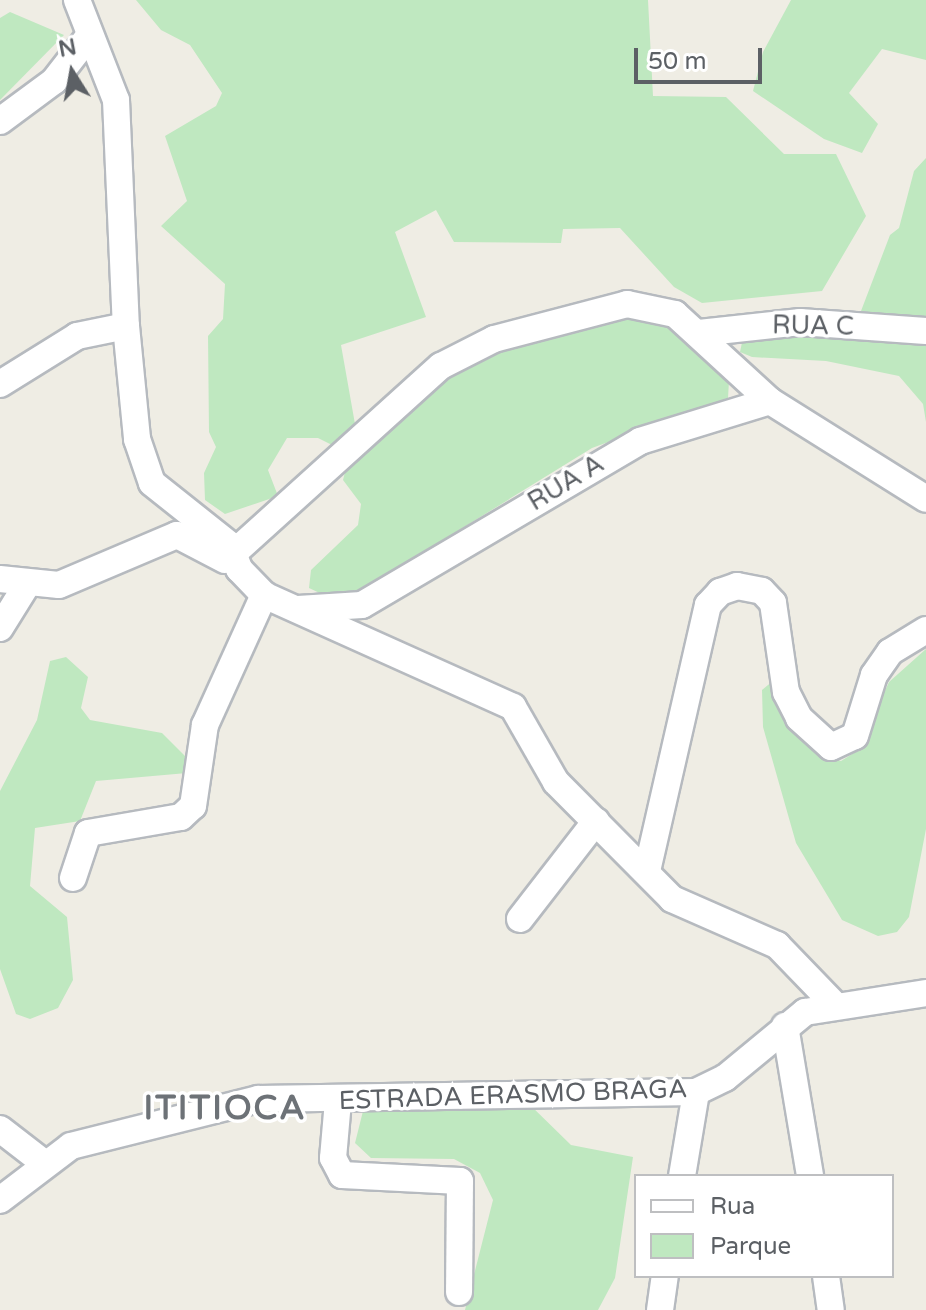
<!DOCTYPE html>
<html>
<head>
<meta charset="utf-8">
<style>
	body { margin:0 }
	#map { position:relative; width:926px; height:1310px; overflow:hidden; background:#efede4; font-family:"Varela Round",sans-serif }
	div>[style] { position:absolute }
	.green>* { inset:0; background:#bfe8c0 }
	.roads { filter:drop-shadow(2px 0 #b6babf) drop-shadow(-2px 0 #b6babf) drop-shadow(0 2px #b6babf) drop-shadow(0 -2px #b6babf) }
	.minor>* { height:26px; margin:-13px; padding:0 13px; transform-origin:13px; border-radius:13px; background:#fff }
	span { translate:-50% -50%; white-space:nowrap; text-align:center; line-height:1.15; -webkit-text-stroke:7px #fff; paint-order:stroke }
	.street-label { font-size:26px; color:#5c6065 }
	.district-label { font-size:34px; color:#6d7277; font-weight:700; letter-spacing:2px }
	.legend { position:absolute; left:634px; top:1174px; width:260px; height:104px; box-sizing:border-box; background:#fff; border:2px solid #bebfc1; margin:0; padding:10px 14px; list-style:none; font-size:24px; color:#5c6065 }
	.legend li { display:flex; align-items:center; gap:16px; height:40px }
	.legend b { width:40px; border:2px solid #bebfc1 }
	.north { position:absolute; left:32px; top:32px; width:80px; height:80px; -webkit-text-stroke:6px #fff; paint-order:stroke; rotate:349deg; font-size:22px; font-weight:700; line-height:32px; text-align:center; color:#5c6065 }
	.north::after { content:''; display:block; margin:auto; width:28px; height:36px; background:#5c6065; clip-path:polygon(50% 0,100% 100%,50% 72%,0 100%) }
	.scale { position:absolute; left:634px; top:48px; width:128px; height:36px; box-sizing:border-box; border:4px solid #5c6065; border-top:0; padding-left:10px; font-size:24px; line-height:28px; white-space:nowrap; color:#5c6065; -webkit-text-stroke:6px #fff; paint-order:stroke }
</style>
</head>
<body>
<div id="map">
	<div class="green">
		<div style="clip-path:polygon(136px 0,648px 0,653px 96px,726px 97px,784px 154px,836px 154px,866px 216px,822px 291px,702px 303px,674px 287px,620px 228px,563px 229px,561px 243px,454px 242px,436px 210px,395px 232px,426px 317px,341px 345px,355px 424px,334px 446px,318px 438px,287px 438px,268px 470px,278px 496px,225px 514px,205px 500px,204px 473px,216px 447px,209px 432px,208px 336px,223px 319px,225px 284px,161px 226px,187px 201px,165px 136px,216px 106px,222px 93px,190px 45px,161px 30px)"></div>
		<div style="clip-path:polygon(791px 0,926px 0,926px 60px,882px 49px,849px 93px,878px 124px,862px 153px,824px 139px,753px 91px,763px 52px)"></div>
		<div style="clip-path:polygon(10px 12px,64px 35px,0 100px,0 18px)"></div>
		<div style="clip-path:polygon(926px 158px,926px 321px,861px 311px,890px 235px,899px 228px,914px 171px)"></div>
		<div style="clip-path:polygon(623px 312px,661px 314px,729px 381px,728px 398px,592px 448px,341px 603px,309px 588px,311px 570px,358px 525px,361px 504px,343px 480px,347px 464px,416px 393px,479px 355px)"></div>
		<div style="clip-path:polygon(744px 333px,926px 341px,926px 422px,923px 404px,899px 376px,826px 361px,752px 357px,740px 352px)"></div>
		<div style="clip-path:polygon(926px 649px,926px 829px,909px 917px,897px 932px,878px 936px,842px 920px,796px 843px,763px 727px,762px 690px,774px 680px,824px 756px,841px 761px,857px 751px,889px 682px)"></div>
		<div style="clip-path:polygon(66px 657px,88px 677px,81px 708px,90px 720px,162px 733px,186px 757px,187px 773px,96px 781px,80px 821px,35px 828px,30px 886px,67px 917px,73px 980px,58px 1008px,30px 1019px,16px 1014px,0 969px,0 791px,37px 720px,50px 661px)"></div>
		<div style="clip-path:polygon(526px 1101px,571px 1145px,633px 1157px,615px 1278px,598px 1310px,465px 1310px,493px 1200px,480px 1173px,454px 1159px,371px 1158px,355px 1143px,363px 1111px,377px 1103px,433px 1111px)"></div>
	</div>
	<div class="roads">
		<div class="minor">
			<div style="left:77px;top:0;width:107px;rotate:68.7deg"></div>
			<div style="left:116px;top:100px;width:226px;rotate:87.5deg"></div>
			<div style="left:126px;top:326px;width:114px;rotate:84.4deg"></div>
			<div style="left:137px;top:439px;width:46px;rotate:71.2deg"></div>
			<div style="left:152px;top:483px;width:100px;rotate:38.5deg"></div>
			<div style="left:230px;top:545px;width:26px;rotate:69deg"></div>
			<div style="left:239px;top:569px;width:36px;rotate:46deg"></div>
			<div style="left:264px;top:595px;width:273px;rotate:24.2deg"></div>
			<div style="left:513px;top:707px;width:86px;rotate:60.2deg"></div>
			<div style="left:556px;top:782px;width:165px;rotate:45.2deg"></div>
			<div style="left:672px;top:899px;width:115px;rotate:23.7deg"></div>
			<div style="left:777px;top:945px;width:81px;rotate:46deg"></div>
			<div style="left:0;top:121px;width:67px;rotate:-36.5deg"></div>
			<div style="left:54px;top:81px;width:57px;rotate:-52.1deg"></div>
			<div style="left:699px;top:333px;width:102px;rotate:-6.2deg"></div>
			<div style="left:800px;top:322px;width:126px;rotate:4.1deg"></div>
			<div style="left:0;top:384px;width:91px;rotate:-31.9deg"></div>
			<div style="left:77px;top:336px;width:50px;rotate:-11.5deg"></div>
			<div style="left:236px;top:551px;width:276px;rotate:-42.1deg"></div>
			<div style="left:441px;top:366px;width:59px;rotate:-27deg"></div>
			<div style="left:494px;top:339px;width:138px;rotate:-14.7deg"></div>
			<div style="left:627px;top:304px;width:49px;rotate:11.8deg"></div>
			<div style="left:675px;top:314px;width:129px;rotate:42.5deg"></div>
			<div style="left:770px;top:401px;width:184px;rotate:32.1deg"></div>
			<div style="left:0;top:579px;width:59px;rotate:5.8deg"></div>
			<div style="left:59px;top:585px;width:128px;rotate:-23deg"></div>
			<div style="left:177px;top:535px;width:54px;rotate:27.5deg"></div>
			<div style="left:298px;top:609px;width:64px;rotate:-3.6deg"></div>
			<div style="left:362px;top:605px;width:323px;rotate:-30.5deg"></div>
			<div style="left:640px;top:441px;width:136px;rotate:-17.1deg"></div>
			<div style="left:0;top:628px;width:49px;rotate:-58.2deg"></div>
			<div style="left:647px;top:871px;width:273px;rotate:-77.1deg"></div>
			<div style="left:708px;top:605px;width:18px;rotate:-47deg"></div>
			<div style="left:720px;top:592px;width:18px;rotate:-19deg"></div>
			<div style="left:737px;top:586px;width:25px;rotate:11deg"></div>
			<div style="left:762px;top:591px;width:16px;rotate:47deg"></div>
			<div style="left:773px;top:603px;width:90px;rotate:81.7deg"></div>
			<div style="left:786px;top:692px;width:29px;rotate:63deg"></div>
			<div style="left:799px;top:718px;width:43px;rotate:42.2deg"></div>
			<div style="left:831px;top:747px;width:26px;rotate:-25deg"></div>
			<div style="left:855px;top:736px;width:64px;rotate:-72.7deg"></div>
			<div style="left:874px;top:675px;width:28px;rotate:-55deg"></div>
			<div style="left:890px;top:652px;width:42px;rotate:-31.4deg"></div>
			<div style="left:73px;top:878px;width:47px;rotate:-71.6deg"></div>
			<div style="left:88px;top:833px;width:94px;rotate:-9.8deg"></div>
			<div style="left:181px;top:817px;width:16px;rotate:-43deg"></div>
			<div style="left:193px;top:806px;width:82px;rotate:-81.6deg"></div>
			<div style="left:205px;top:725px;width:143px;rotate:-65.6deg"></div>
			<div style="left:520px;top:919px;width:124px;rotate:-52.2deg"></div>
			<div style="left:785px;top:1026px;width:152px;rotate:80.5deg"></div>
			<div style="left:338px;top:1101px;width:57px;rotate:95deg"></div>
			<div style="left:333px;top:1158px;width:19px;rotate:62deg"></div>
			<div style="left:342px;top:1175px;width:118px;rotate:2.9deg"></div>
			<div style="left:460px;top:1181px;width:111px;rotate:90.5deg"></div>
			<div style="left:0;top:1129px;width:56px;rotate:37.7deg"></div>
			<div style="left:682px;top:1176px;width:85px;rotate:-80.5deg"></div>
			<div style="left:0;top:1200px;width:89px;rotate:-37.3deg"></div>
			<div style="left:71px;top:1146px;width:193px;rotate:-14.1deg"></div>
			<div style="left:258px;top:1099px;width:438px;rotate:-0.9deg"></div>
			<div style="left:696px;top:1092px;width:32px;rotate:-26deg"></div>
			<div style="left:725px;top:1078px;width:104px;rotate:-39.5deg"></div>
			<div style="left:805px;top:1012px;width:122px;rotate:-8.9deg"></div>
			<div style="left:826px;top:1276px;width:34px;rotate:82deg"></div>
			<div style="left:660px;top:1310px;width:34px;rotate:-82deg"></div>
		</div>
	</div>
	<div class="street-label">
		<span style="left:813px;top:326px;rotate:1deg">RUA C</span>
		<span style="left:566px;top:483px;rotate:-31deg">RUA A</span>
		<span style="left:513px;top:1095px;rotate:-2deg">ESTRADA ERASMO BRAGA</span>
	</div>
	<div class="district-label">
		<span style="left:225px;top:1109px">ITITIOCA</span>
	</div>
	<ul class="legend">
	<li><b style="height:10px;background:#fff"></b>Rua</li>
	<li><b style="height:22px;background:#bfe8c0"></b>Parque</li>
	</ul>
	<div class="north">N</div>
	<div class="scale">50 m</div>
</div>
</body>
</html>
